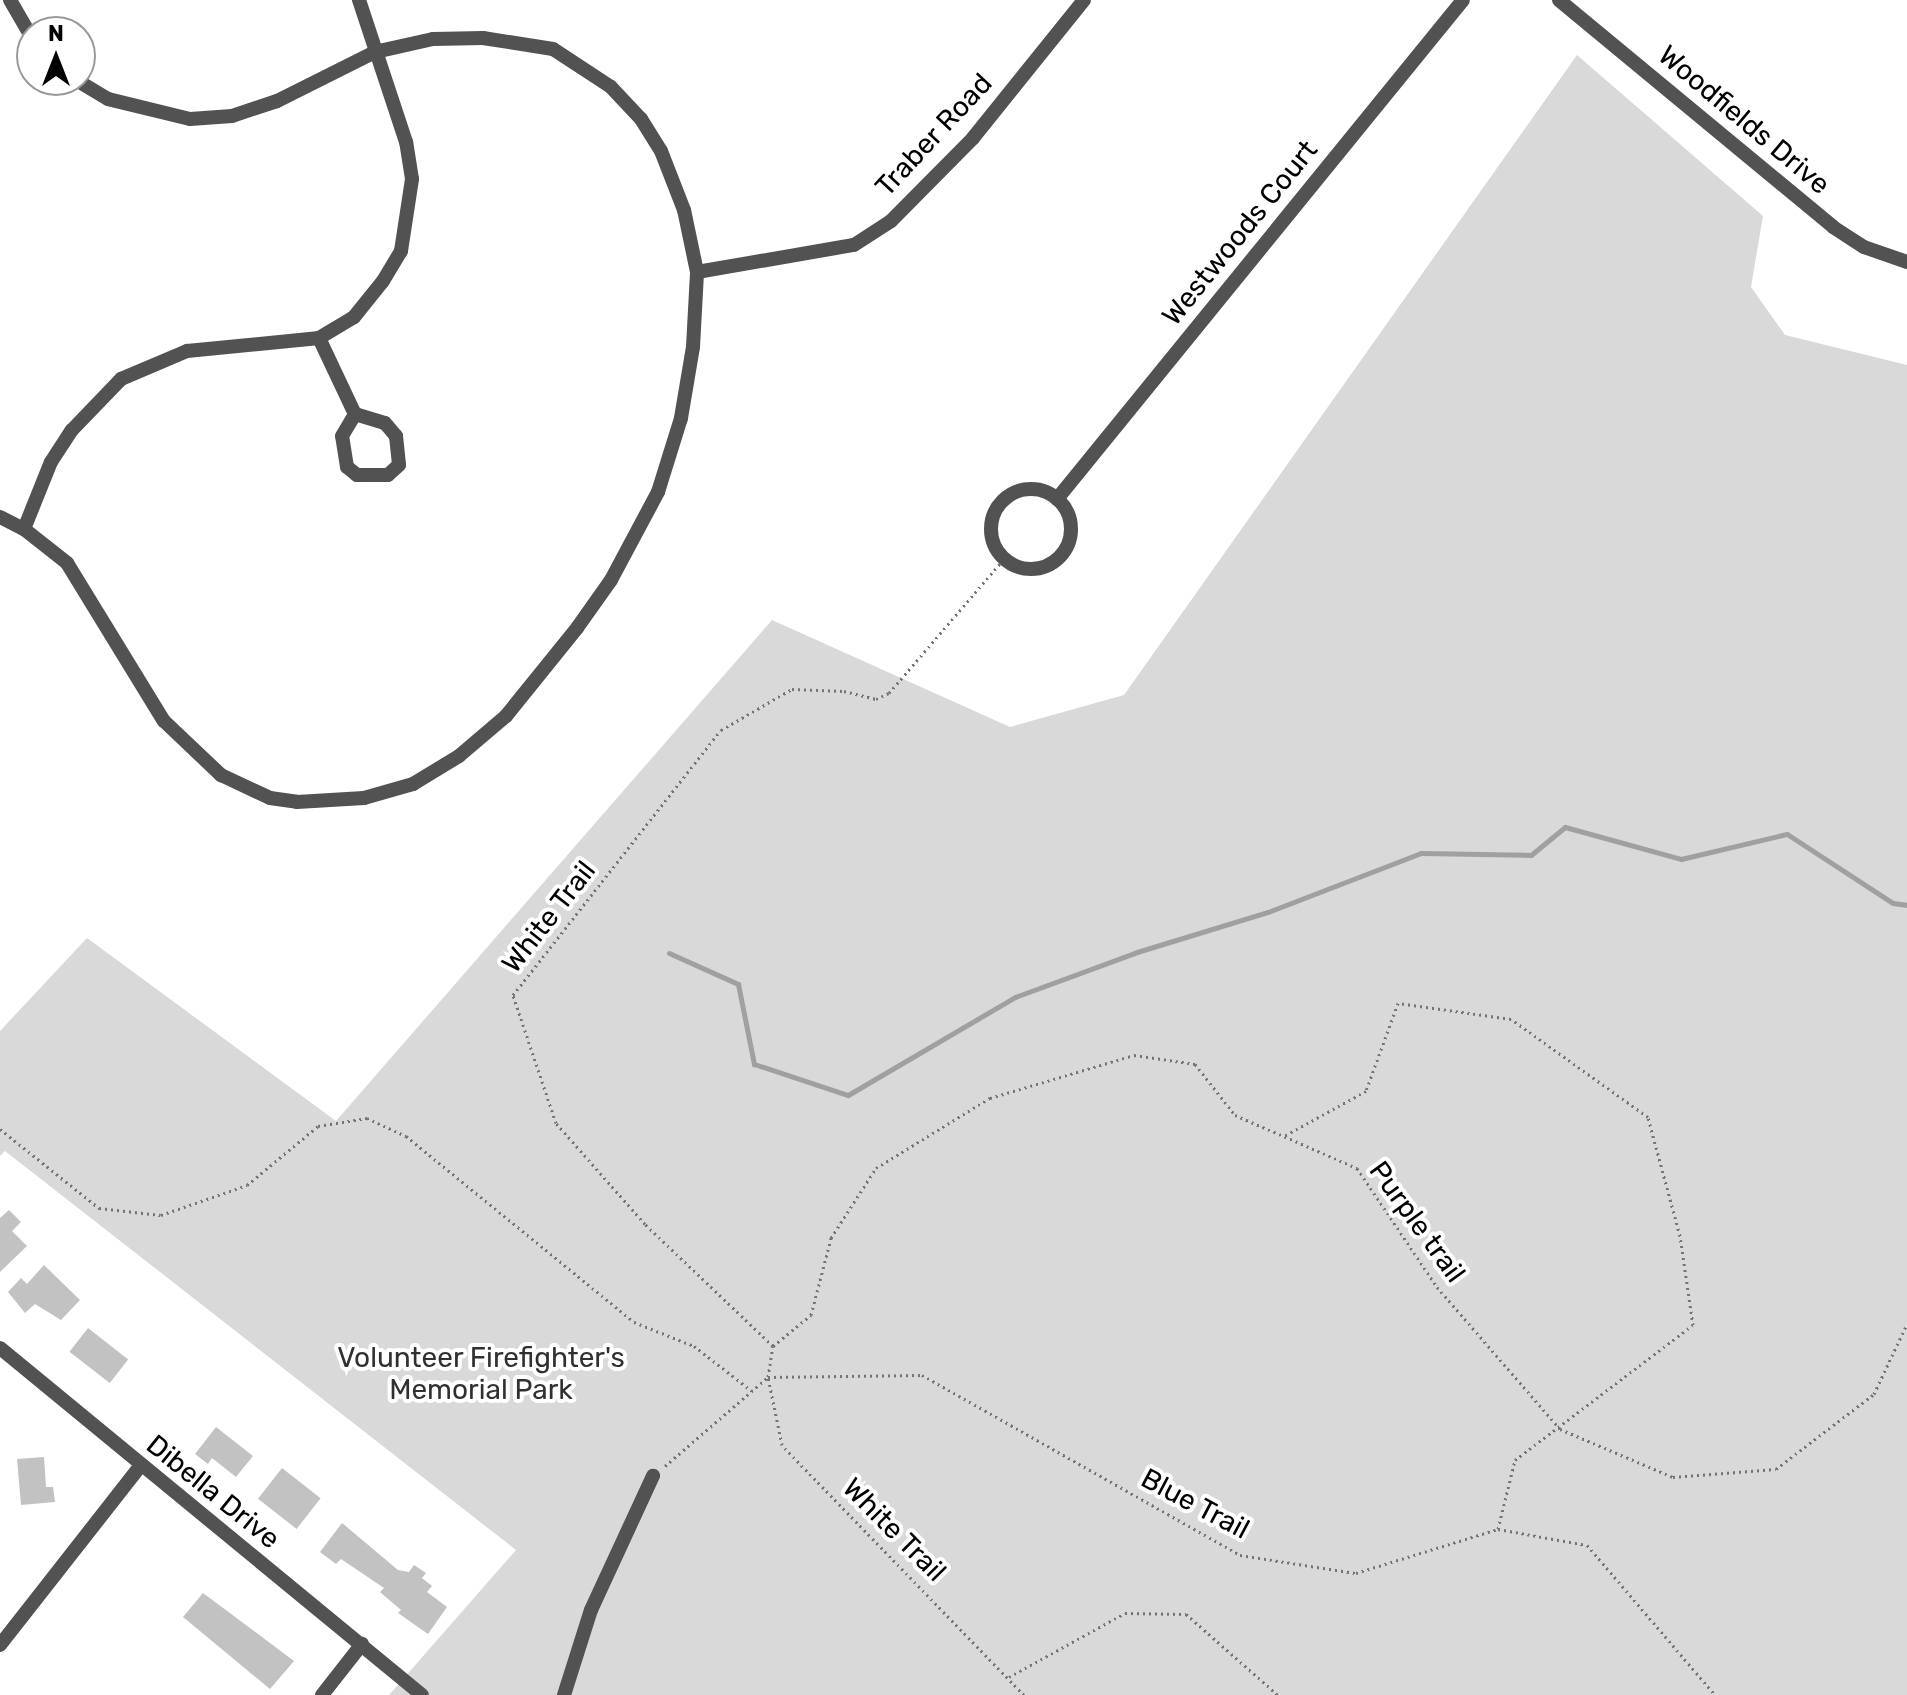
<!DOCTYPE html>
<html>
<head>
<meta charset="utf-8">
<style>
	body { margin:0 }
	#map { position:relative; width:1907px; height:1695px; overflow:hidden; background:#fff; font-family:Rubik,sans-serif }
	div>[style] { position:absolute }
	.green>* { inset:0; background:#d9d9d9 }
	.stream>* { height:5px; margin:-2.5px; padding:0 2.5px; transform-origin:2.5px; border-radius:2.5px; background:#a0a0a0 }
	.building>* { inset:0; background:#c2c2c2; transform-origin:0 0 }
	.path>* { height:3px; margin-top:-1.5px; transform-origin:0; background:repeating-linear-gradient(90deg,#747474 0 2px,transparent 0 6px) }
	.street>* { height:14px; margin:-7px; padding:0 7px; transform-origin:7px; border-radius:7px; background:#525252 }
	.street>.ring { margin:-7px; padding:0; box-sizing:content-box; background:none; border:14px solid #525252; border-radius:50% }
	span { translate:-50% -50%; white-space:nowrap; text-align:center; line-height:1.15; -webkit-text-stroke:8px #fff; paint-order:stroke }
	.street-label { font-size:28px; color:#000 }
	.park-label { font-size:28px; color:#303030 }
	.north { position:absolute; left:16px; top:16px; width:80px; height:80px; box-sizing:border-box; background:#fff; border:2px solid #999; border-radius:50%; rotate:0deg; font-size:22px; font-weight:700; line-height:32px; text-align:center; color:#000 }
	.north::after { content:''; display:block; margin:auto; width:28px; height:36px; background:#000; clip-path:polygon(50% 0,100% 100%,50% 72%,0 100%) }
</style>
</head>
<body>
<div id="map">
	<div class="green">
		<div style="clip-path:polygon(1577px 55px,1763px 216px,1751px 287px,1785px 335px,1907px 365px,1907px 1695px,389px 1695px,516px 1550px,5px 1151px,0 1156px,0 1031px,87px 938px,336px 1121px,772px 620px,1010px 727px,1124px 695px)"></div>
	</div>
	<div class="stream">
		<div style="left:669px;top:953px;width:76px;rotate:24.2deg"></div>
		<div style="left:738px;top:984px;width:82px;rotate:78.7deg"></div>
		<div style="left:754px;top:1064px;width:99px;rotate:18.3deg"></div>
		<div style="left:848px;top:1095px;width:194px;rotate:-30.4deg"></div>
		<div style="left:1015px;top:997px;width:130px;rotate:-20.2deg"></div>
		<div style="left:1137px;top:952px;width:137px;rotate:-17deg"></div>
		<div style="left:1268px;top:912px;width:164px;rotate:-21.1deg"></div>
		<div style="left:1421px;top:853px;width:110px;rotate:1deg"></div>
		<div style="left:1531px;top:855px;width:44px;rotate:-39.5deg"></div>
		<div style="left:1565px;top:827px;width:120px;rotate:15.4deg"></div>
		<div style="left:1681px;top:859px;width:109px;rotate:-13.3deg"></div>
		<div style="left:1787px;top:834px;width:126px;rotate:33.1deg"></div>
		<div style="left:1893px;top:903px;width:14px;rotate:8deg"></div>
	</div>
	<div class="building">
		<div style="clip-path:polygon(9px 1210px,21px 1222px,12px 1231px,27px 1246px,0 1272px,0 1218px)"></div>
		<div style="clip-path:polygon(44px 1265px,80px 1300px,61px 1320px,35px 1304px,25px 1313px,8px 1292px,21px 1278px,27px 1284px)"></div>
		<div style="left:88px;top:1328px;width:51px;height:30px;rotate:38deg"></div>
		<div style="clip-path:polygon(216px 1427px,253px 1456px,236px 1477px,212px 1458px,208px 1464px,195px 1454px)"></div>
		<div style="clip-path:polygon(44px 1457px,46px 1487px,53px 1487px,55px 1502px,21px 1505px,17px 1459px)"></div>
		<div style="left:282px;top:1468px;width:49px;height:39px;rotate:38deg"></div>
		<div style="clip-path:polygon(342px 1523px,398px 1570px,409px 1572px,414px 1565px,426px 1573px,422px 1578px,432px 1586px,427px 1592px,447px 1607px,428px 1634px,398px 1613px,401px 1610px,380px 1592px,384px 1588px,341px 1559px,336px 1564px,320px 1552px)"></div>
		<div style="clip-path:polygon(203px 1593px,294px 1661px,270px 1689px,183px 1617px)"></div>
	</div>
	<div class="path">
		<div style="left:0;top:1129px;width:127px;rotate:38.6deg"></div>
		<div style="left:99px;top:1208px;width:62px;rotate:6.4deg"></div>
		<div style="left:161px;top:1215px;width:91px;rotate:-19.2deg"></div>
		<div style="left:247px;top:1185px;width:92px;rotate:-39.7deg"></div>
		<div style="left:318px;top:1126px;width:50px;rotate:-9.3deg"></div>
		<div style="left:367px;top:1118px;width:43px;rotate:24.8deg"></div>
		<div style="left:406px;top:1136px;width:294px;rotate:39.2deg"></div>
		<div style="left:634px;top:1322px;width:65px;rotate:21.8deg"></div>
		<div style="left:694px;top:1346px;width:73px;rotate:37.8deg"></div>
		<div style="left:773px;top:1346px;width:177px;rotate:-136.4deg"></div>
		<div style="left:645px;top:1224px;width:135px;rotate:-131.4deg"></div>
		<div style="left:556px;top:1123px;width:135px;rotate:-108.6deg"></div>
		<div style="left:513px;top:995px;width:337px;rotate:-51.9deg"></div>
		<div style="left:721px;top:730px;width:82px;rotate:-30deg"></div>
		<div style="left:792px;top:689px;width:52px;rotate:2.2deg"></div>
		<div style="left:844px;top:691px;width:33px;rotate:14deg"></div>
		<div style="left:876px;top:699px;width:14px;rotate:-25deg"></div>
		<div style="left:889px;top:693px;width:177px;rotate:-49.4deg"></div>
		<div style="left:768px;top:1377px;width:154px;rotate:-0.7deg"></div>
		<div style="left:922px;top:1375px;width:365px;rotate:29.5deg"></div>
		<div style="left:1240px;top:1555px;width:117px;rotate:8.8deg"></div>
		<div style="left:1356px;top:1573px;width:149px;rotate:-17.2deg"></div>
		<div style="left:1498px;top:1529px;width:71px;rotate:-76.2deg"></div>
		<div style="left:1515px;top:1460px;width:223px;rotate:-37.2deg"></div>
		<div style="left:1693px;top:1325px;width:90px;rotate:-98.3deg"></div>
		<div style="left:1680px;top:1236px;width:123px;rotate:-105.1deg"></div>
		<div style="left:1648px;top:1117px;width:168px;rotate:-144.4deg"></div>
		<div style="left:1511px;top:1019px;width:114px;rotate:-171.9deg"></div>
		<div style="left:1398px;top:1003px;width:94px;rotate:110deg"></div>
		<div style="left:1366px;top:1091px;width:94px;rotate:151.2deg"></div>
		<div style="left:665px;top:1466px;width:136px;rotate:-40.8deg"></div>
		<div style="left:1498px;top:1529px;width:90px;rotate:10.2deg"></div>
		<div style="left:1587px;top:1545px;width:197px;rotate:49.5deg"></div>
		<div style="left:1009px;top:1677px;width:132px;rotate:-28.9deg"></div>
		<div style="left:1125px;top:1613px;width:61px;rotate:0.9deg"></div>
		<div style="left:1186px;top:1614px;width:123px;rotate:41.4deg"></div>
		<div style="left:1024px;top:1695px;width:348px;rotate:-134.1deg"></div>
		<div style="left:782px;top:1445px;width:69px;rotate:-101.6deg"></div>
		<div style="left:768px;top:1377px;width:31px;rotate:-81deg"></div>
		<div style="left:773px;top:1346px;width:49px;rotate:-39.2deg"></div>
		<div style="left:811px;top:1315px;width:80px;rotate:-75.4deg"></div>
		<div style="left:831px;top:1238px;width:83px;rotate:-57.3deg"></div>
		<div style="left:876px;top:1168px;width:134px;rotate:-31.6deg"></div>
		<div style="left:990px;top:1098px;width:150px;rotate:-16.6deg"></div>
		<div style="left:1134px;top:1055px;width:62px;rotate:8.4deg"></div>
		<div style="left:1195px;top:1064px;width:65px;rotate:51.9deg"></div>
		<div style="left:1235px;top:1115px;width:133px;rotate:23.5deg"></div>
		<div style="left:1357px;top:1168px;width:143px;rotate:56.1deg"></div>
		<div style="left:1437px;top:1287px;width:188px;rotate:49.1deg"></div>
		<div style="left:1560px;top:1429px;width:123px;rotate:23deg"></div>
		<div style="left:1673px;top:1477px;width:103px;rotate:-4.4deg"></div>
		<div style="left:1776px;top:1469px;width:123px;rotate:-37.4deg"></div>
		<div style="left:1874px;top:1394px;width:77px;rotate:-64.8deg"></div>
	</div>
	<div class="street">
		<div style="left:10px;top:0;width:44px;rotate:59.9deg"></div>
		<div style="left:1559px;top:0;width:356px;rotate:39.6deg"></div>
		<div style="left:1833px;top:227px;width:37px;rotate:33deg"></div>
		<div style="left:1864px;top:247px;width:46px;rotate:19.2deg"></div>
		<div style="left:697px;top:272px;width:159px;rotate:-9.8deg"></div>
		<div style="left:854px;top:245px;width:44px;rotate:-33deg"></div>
		<div style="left:891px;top:221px;width:117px;rotate:-45.3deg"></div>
		<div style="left:973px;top:138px;width:177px;rotate:-51.2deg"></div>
		<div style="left:319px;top:338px;width:84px;rotate:64.7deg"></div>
		<div style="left:355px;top:414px;width:31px;rotate:17deg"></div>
		<div style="left:385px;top:423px;width:17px;rotate:50deg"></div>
		<div style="left:396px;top:436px;width:29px;rotate:84deg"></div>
		<div style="left:399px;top:465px;width:15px;rotate:138deg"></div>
		<div style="left:388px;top:475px;width:31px;rotate:180deg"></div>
		<div style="left:357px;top:475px;width:13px;rotate:-141deg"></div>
		<div style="left:347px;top:467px;width:31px;rotate:-99deg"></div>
		<div style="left:342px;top:436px;width:26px;rotate:-59deg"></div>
		<div class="ring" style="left:991px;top:489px;width:66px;height:66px"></div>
		<div style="left:1057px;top:499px;width:643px;rotate:-50.87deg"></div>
		<div style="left:0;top:517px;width:27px;rotate:27deg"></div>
		<div style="left:24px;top:529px;width:55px;rotate:38.3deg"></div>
		<div style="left:67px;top:563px;width:185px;rotate:58.5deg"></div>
		<div style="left:164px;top:721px;width:79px;rotate:43.5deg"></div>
		<div style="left:221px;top:775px;width:54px;rotate:25.1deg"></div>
		<div style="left:270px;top:798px;width:27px;rotate:8deg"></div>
		<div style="left:297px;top:802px;width:67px;rotate:-3.4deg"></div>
		<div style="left:364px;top:798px;width:51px;rotate:-15.9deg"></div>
		<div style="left:413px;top:784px;width:54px;rotate:-31.3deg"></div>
		<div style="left:459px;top:756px;width:62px;rotate:-40.4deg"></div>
		<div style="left:506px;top:716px;width:113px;rotate:-51.1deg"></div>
		<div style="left:577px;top:628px;width:59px;rotate:-54.7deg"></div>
		<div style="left:611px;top:580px;width:100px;rotate:-61.9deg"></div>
		<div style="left:658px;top:492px;width:77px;rotate:-72.7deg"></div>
		<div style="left:681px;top:418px;width:72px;rotate:-80.4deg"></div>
		<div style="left:693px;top:347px;width:75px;rotate:-86.9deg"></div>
		<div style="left:697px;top:272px;width:63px;rotate:-101.8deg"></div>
		<div style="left:684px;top:210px;width:63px;rotate:-111.3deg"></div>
		<div style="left:661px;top:151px;width:38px;rotate:-122deg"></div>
		<div style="left:641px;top:119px;width:44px;rotate:-133.2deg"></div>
		<div style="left:611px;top:87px;width:69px;rotate:-146.8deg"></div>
		<div style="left:553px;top:49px;width:71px;rotate:-171.1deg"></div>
		<div style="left:483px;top:38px;width:50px;rotate:178.9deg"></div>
		<div style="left:433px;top:39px;width:59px;rotate:167.4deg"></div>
		<div style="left:375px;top:52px;width:110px;rotate:153.4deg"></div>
		<div style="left:277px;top:101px;width:47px;rotate:161.6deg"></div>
		<div style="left:232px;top:116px;width:42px;rotate:175.9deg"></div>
		<div style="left:190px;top:119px;width:84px;rotate:-166.3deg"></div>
		<div style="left:108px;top:99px;width:37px;rotate:-149deg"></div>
		<div style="left:24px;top:529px;width:72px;rotate:-68.1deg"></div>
		<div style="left:51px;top:462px;width:38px;rotate:-57deg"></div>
		<div style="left:72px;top:430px;width:71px;rotate:-46.1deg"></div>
		<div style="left:121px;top:379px;width:72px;rotate:-23deg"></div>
		<div style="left:187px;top:351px;width:133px;rotate:-5.6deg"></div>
		<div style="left:319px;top:338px;width:41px;rotate:-31deg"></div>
		<div style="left:354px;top:317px;width:46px;rotate:-51.1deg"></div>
		<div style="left:383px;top:281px;width:35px;rotate:-59deg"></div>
		<div style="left:401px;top:251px;width:73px;rotate:-81.3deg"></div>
		<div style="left:412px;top:179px;width:37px;rotate:-99deg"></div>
		<div style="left:406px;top:142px;width:150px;rotate:-108.3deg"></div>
		<div style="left:0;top:1348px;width:546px;rotate:39.43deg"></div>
		<div style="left:0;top:1645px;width:225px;rotate:-51.9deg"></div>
		<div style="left:322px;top:1695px;width:65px;rotate:-51.9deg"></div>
		<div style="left:564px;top:1695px;width:89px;rotate:-72.4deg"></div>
		<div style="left:591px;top:1610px;width:148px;rotate:-65.2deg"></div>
	</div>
	<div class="street-label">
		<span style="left:1744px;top:120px;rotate:40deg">Woodfields Drive</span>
		<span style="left:934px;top:135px;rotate:-47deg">Traber Road</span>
		<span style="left:1240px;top:233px;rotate:-51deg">Westwoods Court</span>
		<span style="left:549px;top:917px;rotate:-52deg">White Trail</span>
		<span style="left:1417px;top:1222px;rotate:54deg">Purple trail</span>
		<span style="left:213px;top:1492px;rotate:39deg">Dibella Drive</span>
		<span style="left:1195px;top:1504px;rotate:28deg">Blue Trail</span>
		<span style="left:894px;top:1530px;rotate:45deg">White Trail</span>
	</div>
	<div class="park-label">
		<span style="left:481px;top:1374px">Volunteer Firefighter's<br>Memorial Park</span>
	</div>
	<div class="north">N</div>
</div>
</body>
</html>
